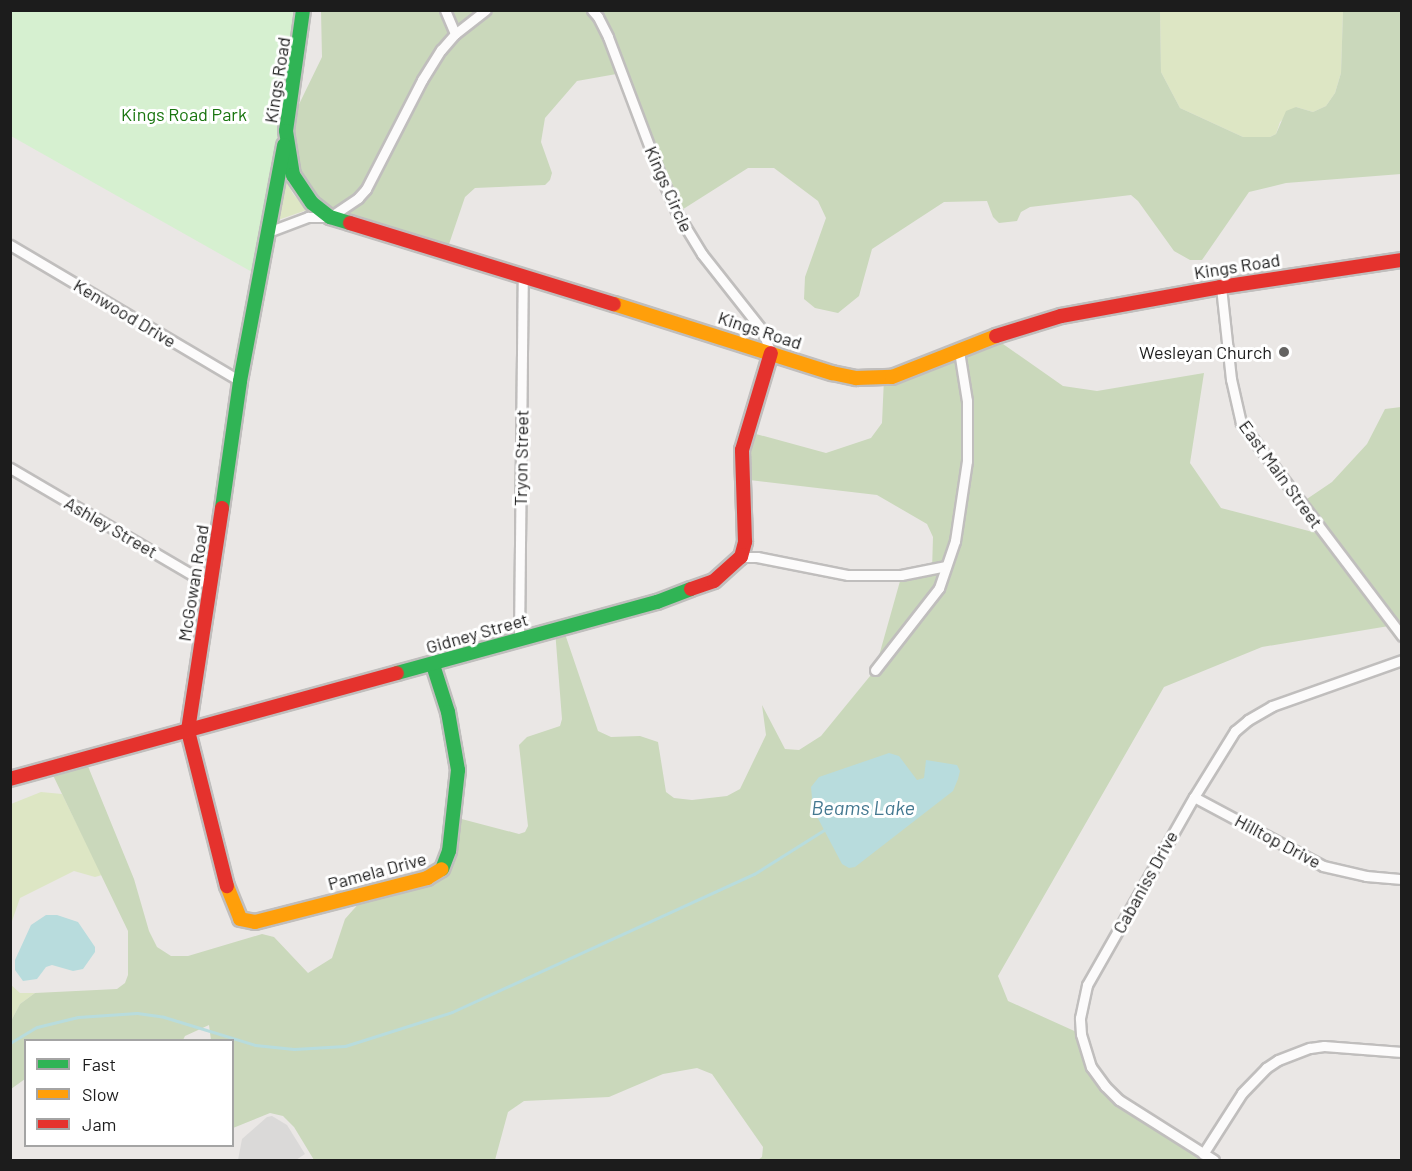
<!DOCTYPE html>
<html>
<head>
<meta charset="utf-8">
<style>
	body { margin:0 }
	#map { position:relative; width:1412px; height:1171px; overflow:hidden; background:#eae7e5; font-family:Barlow,sans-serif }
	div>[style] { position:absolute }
	.grass>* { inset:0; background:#dde6c4 }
	.forest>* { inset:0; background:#cad8bb }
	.park>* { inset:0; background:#d6f0d0 }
	.parking>* { inset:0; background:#dad9d8 }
	.water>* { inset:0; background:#b8dcdd }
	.stream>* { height:3px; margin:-1.5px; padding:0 1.5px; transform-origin:1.5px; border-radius:1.5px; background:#b8dcdd }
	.roads { filter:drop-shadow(2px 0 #c0bebd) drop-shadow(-2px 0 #c0bebd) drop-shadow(0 2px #c0bebd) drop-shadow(0 -2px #c0bebd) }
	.street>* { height:9px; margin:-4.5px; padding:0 4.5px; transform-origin:4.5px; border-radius:4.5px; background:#fcfbfb }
	.fast>* { height:14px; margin:-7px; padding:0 7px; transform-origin:7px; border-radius:7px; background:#30b455 }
	.slow>* { height:14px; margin:-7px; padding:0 7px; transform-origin:7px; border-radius:7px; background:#ff9f0a }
	.jam>* { height:14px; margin:-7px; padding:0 7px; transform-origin:7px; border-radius:7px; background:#e5322d }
	.dots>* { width:16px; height:16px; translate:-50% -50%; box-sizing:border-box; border:3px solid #fff; border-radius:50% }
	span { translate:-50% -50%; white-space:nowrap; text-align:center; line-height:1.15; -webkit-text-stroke:6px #fff; paint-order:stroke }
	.street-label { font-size:18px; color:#1c1c1c }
	.park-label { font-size:18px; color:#19750f }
	.poi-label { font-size:18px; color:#1c1c1c }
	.right { translate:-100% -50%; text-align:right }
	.water-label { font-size:20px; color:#447890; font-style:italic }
	.frame { position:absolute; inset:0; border:12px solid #1c1c1c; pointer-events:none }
	.legend { position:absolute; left:24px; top:1039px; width:210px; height:108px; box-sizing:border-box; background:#fff; border:2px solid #a4a4a4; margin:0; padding:8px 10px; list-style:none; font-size:18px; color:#1c1c1c }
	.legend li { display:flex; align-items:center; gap:12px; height:30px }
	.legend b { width:30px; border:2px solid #a4a4a4 }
</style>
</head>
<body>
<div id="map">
	<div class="grass">
		<div style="clip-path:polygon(1160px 11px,1343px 11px,1341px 73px,1335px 93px,1326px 106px,1313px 112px,1296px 107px,1280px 122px,1276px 134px,1270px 137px,1243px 137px,1180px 108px,1161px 72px)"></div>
		<div style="clip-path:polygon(282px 173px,293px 194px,307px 210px,275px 221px)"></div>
		<div style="clip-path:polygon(41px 792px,62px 794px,102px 875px,95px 877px,74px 871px,20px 898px,11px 924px,11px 804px)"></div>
		<div style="clip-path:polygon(10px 984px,20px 993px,35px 993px,20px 1004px,11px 1021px)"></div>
	</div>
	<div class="forest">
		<div style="clip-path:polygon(321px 11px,1160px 11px,1161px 72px,1180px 108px,1243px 137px,1270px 137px,1276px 134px,1286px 111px,1296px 107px,1313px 112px,1326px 106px,1335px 93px,1341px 73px,1343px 11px,1401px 11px,1401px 174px,1286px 183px,1249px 192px,1202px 260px,1190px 260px,1174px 251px,1138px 201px,1131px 195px,1030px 207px,1021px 212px,1017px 221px,999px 223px,993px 217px,987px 201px,944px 202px,872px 249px,859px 296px,838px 313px,815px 308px,804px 299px,805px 277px,826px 218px,818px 201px,774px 168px,748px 168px,677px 213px,622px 73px,577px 81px,545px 118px,541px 142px,552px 173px,550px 180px,545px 185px,475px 188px,465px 197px,446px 253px,330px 217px,306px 196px,286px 131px,322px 57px)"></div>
		<div style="clip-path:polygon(993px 337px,1063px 386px,1097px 391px,1204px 373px,1190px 463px,1221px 508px,1324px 535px,1301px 503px,1332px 482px,1367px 444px,1385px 409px,1401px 407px,1401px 624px,1262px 647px,1164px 687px,998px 976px,1008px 1001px,1081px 1034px,1085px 1052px,1106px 1087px,1214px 1160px,758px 1160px,762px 1157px,763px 1147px,712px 1074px,697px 1068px,663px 1074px,609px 1097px,524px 1101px,508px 1112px,495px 1160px,314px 1160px,294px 1127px,283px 1116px,270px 1113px,233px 1128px,232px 1040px,211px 1040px,209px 1025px,185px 1036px,183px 1040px,26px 1040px,25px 1079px,11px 1089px,11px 1021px,20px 1004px,35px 993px,117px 989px,125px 983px,128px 975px,128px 931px,50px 769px,85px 759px,134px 879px,149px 931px,157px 947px,171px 956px,188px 956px,262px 934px,274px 937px,308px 973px,332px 958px,345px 919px,368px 893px,434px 876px,454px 817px,519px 834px,525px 832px,528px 826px,519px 745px,527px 737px,560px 726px,562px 719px,555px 630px,563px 628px,598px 731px,611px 737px,640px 736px,658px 742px,666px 792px,674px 798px,692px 800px,727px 796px,740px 789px,766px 735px,762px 705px,785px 749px,799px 750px,821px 736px,875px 670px,902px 574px,932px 570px,933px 537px,927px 524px,877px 495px,741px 479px,745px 431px,826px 453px,871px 438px,882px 423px,884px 378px)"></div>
	</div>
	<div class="park">
		<div style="clip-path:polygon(11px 11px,303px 11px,259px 276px,11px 136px)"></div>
	</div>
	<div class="parking">
		<div style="clip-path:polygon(272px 1116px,287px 1125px,305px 1154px,296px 1160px,238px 1160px,242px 1139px,267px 1117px)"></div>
	</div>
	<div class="water">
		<div style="clip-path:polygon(889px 753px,899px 756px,917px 780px,924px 778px,926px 760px,957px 765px,960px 771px,958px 779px,953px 791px,855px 867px,849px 868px,842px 864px,813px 809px,811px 787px,819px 777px)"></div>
		<div style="clip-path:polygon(46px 915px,57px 915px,78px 922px,95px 947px,95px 952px,83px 969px,73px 971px,52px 965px,46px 967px,37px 979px,23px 981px,15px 970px,15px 960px,31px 925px)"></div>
	</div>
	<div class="stream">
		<div style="left:10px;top:1043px;width:31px;rotate:-31deg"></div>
		<div style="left:37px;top:1027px;width:42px;rotate:-13.7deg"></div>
		<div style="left:78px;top:1017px;width:59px;rotate:-3.9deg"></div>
		<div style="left:137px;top:1013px;width:27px;rotate:8deg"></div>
		<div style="left:164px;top:1017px;width:95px;rotate:17.1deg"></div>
		<div style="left:255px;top:1045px;width:39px;rotate:6deg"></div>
		<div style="left:294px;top:1049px;width:51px;rotate:-3.4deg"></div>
		<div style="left:345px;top:1046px;width:112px;rotate:-17.6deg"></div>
		<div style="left:452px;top:1012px;width:332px;rotate:-24.6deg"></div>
		<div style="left:754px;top:874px;width:83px;rotate:-32.2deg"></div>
	</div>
	<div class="roads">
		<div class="street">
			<div style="left:445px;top:10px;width:26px;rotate:67deg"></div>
			<div style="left:592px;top:10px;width:9px;rotate:49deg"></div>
			<div style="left:598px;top:17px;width:22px;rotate:63deg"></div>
			<div style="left:608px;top:37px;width:144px;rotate:69.3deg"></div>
			<div style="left:659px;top:172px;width:45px;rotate:66.3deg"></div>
			<div style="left:677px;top:213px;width:48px;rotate:58.6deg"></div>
			<div style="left:702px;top:254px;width:97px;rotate:51.7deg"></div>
			<div style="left:762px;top:330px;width:25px;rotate:69deg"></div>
			<div style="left:268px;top:232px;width:43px;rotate:-20.6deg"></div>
			<div style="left:308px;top:217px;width:22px"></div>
			<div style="left:330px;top:217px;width:34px;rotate:-34deg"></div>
			<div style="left:358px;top:198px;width:12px;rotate:-48deg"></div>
			<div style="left:366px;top:189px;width:123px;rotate:-62.8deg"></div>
			<div style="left:422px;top:80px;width:36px;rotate:-58deg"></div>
			<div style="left:441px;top:50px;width:21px;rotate:-49deg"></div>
			<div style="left:455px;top:34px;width:39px;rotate:-38deg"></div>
			<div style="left:10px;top:245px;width:267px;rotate:30.6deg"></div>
			<div style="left:1221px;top:287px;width:93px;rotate:83.8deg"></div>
			<div style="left:1231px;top:379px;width:45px;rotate:77.2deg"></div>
			<div style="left:1241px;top:423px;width:267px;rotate:52.9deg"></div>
			<div style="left:10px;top:468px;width:233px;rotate:30.4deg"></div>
			<div style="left:741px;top:557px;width:16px"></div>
			<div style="left:757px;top:557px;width:93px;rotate:11.2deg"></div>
			<div style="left:848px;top:575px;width:53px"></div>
			<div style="left:901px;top:575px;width:46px;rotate:-11.3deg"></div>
			<div style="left:519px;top:640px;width:364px;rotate:-89.4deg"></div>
			<div style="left:875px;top:670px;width:104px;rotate:-52deg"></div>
			<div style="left:939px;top:588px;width:50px;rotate:-71.2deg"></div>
			<div style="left:955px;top:541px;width:81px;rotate:-81.5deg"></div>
			<div style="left:967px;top:461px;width:60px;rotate:-90deg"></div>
			<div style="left:967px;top:401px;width:51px;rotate:-99.1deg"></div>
			<div style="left:1194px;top:797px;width:146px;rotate:28.1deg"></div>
			<div style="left:1323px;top:866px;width:44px;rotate:13.1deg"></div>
			<div style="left:1366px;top:876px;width:36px;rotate:5deg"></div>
			<div style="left:1203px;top:1154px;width:72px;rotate:-57.4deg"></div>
			<div style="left:1242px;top:1093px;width:35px;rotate:-46deg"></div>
			<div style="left:1266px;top:1068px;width:14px;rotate:-34deg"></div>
			<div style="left:1278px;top:1060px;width:34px;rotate:-21deg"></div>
			<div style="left:1310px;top:1048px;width:14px;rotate:-8deg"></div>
			<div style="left:1324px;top:1046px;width:78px;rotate:4.4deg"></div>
			<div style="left:1214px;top:1160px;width:112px;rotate:-147.7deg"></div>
			<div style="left:1119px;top:1100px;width:20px;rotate:-135deg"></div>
			<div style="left:1105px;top:1086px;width:24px;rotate:-126deg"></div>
			<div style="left:1091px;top:1067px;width:34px;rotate:-107deg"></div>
			<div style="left:1081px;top:1034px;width:16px;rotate:-94deg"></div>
			<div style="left:1080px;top:1018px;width:34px;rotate:-78deg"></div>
			<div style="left:1087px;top:985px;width:216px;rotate:-60.4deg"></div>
			<div style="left:1194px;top:797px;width:78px;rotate:-58.2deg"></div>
			<div style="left:1235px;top:731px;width:17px;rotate:-40deg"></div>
			<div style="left:1248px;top:720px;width:28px;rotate:-30deg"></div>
			<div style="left:1272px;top:706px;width:138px;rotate:-19.5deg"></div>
		</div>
		<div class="fast">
			<div style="left:303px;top:10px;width:122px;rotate:98deg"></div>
			<div style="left:286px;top:131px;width:45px;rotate:81deg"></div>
			<div style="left:293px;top:175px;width:34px;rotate:56deg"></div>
			<div style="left:312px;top:203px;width:23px;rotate:38deg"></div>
			<div style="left:330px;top:217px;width:21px;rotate:17deg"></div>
			<div style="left:222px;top:508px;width:128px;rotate:-81.9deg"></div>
			<div style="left:240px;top:381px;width:240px;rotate:-79.4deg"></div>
			<div style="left:433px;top:665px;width:49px;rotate:72.3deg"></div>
			<div style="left:448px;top:712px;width:59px;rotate:80.2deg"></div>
			<div style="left:458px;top:770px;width:81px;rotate:96.3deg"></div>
			<div style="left:449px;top:851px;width:19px;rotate:111deg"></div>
			<div style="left:397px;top:673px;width:270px;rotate:-15.3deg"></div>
			<div style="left:657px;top:602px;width:36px;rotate:-21deg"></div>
		</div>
		<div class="slow">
			<div style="left:614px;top:304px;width:229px;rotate:17.6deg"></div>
			<div style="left:832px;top:373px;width:25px;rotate:12deg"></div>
			<div style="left:856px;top:378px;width:36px;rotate:-2deg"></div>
			<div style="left:892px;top:377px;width:112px;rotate:-21.5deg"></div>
			<div style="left:227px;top:886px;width:35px;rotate:68deg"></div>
			<div style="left:240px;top:919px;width:15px;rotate:11deg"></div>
			<div style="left:255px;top:922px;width:178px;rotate:-14.3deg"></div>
			<div style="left:427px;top:878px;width:17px;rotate:-31deg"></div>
		</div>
		<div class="jam">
			<div style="left:350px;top:223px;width:276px;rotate:17.1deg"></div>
			<div style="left:996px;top:336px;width:68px;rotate:-17.1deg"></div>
			<div style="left:1061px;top:316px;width:163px;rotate:-10.3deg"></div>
			<div style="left:1221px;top:287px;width:183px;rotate:-8.5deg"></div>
			<div style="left:222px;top:508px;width:226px;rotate:98.7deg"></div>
			<div style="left:188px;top:731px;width:160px;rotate:75.9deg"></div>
			<div style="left:691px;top:589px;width:24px;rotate:-19deg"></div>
			<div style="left:714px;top:581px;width:36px;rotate:-42deg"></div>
			<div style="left:741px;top:557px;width:16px;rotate:-75deg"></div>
			<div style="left:745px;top:542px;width:92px;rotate:-91.9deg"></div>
			<div style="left:742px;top:450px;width:101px;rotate:-73.4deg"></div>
			<div style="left:10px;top:779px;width:401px;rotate:-15.3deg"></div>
		</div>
	</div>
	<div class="dots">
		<div style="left:1284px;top:352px;background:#646362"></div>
	</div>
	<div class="street-label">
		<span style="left:277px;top:80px;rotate:-81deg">Kings Road</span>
		<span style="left:669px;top:189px;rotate:66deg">Kings Circle</span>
		<span style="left:1237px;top:266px;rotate:-9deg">Kings Road</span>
		<span style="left:125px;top:313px;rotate:31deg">Kenwood Drive</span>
		<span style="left:760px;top:330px;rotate:18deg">Kings Road</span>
		<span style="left:521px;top:458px;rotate:-89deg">Tryon Street</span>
		<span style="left:1281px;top:474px;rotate:54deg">East Main Street</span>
		<span style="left:111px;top:527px;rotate:30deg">Ashley Street</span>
		<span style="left:193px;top:583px;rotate:-81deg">McGowan Road</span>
		<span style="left:477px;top:633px;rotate:-16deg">Gidney Street</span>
		<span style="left:1278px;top:841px;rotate:28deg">Hilltop Drive</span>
		<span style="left:377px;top:871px;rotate:-15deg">Pamela Drive</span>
		<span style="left:1145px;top:882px;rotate:-61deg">Cabaniss Drive</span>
	</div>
	<div class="park-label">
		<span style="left:184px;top:114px">Kings Road Park</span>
	</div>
	<div class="poi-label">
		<span class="right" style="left:1272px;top:352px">Wesleyan Church</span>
	</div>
	<div class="water-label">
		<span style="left:863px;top:807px">Beams Lake</span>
	</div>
	<div class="frame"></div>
	<ul class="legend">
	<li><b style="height:8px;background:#30b455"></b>Fast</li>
	<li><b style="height:8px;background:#ff9f0a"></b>Slow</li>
	<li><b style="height:8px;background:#e5322d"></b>Jam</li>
	</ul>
</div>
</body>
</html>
